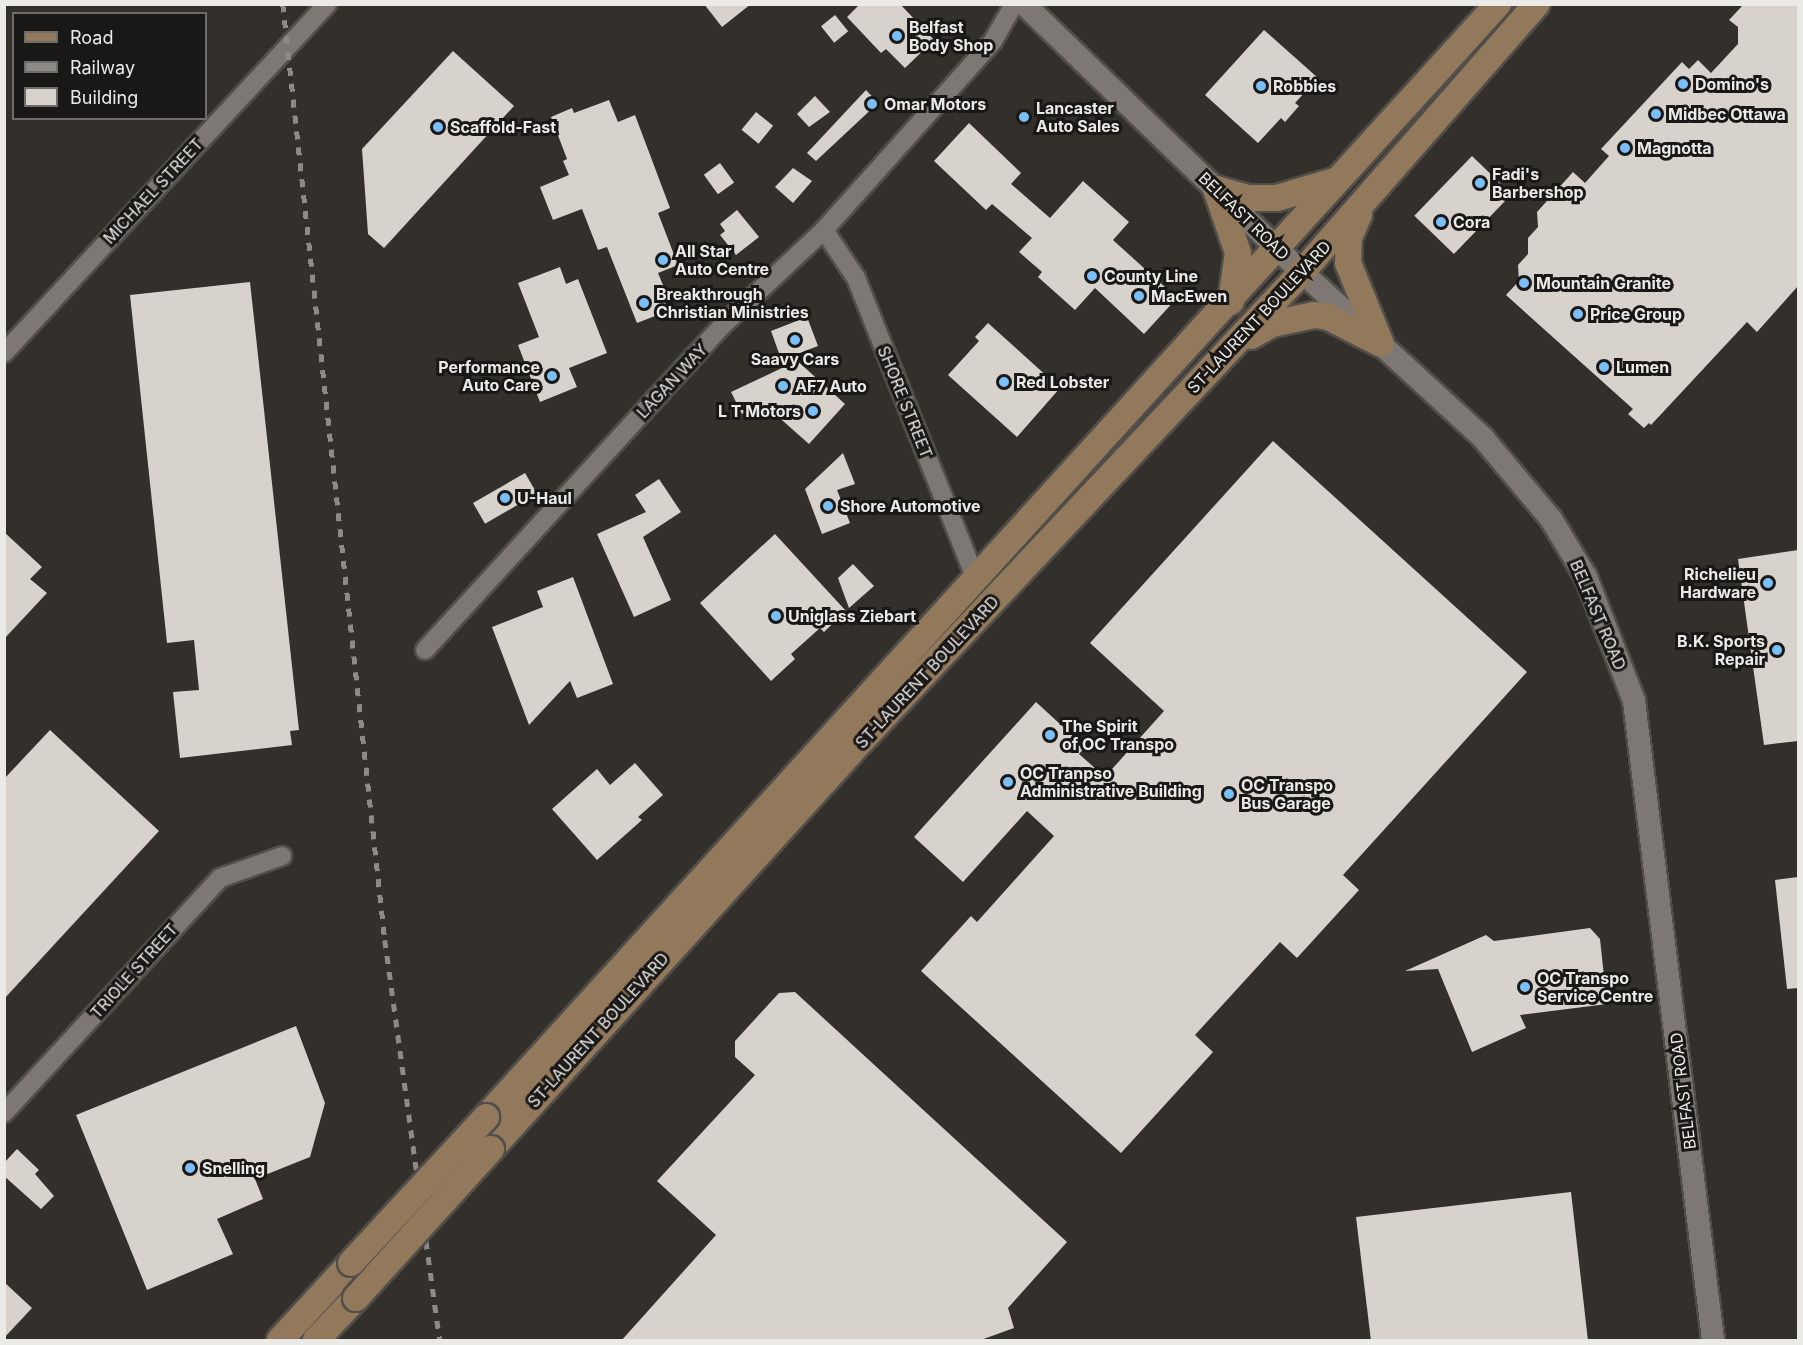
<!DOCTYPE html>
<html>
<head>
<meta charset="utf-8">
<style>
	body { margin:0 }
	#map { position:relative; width:1803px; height:1345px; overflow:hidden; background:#332f2b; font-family:Inter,sans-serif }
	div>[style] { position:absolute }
	.building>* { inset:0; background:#d8d2cd; transform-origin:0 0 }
	.roads { filter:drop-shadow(2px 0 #514e4a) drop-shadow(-2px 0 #514e4a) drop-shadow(0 2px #514e4a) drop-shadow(0 -2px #514e4a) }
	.minor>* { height:18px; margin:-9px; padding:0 9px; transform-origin:9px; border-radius:9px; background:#7d7873 }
	.tertiary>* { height:22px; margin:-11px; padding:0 11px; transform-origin:11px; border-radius:11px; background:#7d7873 }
	.secondary>* { height:26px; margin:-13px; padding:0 13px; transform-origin:13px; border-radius:13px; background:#92795c }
	.rail>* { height:4.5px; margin-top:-2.25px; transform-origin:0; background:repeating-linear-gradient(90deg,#8e8b87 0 8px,transparent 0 16px) }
	.bridges { filter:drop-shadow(2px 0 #514e4a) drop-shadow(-2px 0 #514e4a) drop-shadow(0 2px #514e4a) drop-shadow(0 -2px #514e4a) }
	.secondary-bridge>* { height:26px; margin:-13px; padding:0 13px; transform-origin:13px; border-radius:13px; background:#92795c }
	.dots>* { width:16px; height:16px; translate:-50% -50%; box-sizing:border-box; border:3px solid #1a1816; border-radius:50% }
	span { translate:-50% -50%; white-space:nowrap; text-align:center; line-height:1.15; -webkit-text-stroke:6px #1a1816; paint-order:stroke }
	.poi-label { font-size:16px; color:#eceae7; font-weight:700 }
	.left { translate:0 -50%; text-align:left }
	.right { translate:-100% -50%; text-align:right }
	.street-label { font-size:16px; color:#eceae7 }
	.frame { position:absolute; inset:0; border:6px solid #eceae7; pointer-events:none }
	.legend { position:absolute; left:12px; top:12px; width:195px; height:108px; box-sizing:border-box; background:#1a1816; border:2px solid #6e6c6a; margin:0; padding:8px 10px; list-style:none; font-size:18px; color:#eceae7 }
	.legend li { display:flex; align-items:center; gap:12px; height:30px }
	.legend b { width:30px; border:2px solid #6e6c6a }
</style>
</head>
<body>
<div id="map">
	<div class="building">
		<div style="clip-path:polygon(704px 4px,751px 4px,722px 27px)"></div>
		<div style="clip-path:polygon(860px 4px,900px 4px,934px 40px,905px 68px,886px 49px,881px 53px,847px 17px)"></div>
		<div style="clip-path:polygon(1744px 4px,1798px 4px,1798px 286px,1757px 332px,1747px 322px,1651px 425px,1649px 423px,1644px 428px,1628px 414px,1633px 409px,1506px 295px,1519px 281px,1518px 265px,1528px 254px,1528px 238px,1538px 227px,1537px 212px,1573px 172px,1585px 183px,1609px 156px,1601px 149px,1682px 62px,1689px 69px,1698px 60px,1711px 73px,1738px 44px,1738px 27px,1729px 20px)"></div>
		<div style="left:835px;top:15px;width:21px;height:18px;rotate:51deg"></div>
		<div style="clip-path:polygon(1264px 30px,1318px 78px,1295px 103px,1299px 106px,1285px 122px,1281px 118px,1258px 143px,1205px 95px)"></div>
		<div style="clip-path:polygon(453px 51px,514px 106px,384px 248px,368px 234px,362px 149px)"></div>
		<div style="clip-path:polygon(866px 90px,878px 103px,816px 161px,807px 153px)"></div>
		<div style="clip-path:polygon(815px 96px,830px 112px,809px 127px,797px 114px)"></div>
		<div style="clip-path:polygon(609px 100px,618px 122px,635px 115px,670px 208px,658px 213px,678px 265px,658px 273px,673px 309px,637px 323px,607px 247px,598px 250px,582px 209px,553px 220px,540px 187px,569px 175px,563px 161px,567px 159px,551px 117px,572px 108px,574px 113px)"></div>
		<div style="left:756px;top:112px;width:22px;height:23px;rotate:39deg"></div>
		<div style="clip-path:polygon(969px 123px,1021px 173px,1011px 184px,1050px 218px,1083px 181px,1129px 222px,1113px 240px,1177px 298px,1144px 334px,1095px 288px,1075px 310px,1038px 277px,1042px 272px,1019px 252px,1032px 238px,992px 204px,986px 210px,934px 161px)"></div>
		<div style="left:1472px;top:156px;width:55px;height:83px;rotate:44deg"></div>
		<div style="left:720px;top:163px;width:24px;height:20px;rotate:54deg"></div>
		<div style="clip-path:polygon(793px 168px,812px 181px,793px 203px,775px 187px)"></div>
		<div style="clip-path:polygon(737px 210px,759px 237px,736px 255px,720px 235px,725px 231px,720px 224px)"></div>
		<div style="clip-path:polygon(560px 267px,566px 284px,578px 279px,607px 353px,569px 368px,577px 387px,540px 402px,518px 345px,539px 337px,518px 283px)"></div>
		<div style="clip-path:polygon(250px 282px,299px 730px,290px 731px,292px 745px,180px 758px,173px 692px,199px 690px,194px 640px,167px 643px,130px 295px)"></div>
		<div style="clip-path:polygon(807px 317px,818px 346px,792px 356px,845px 404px,809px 444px,774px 413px,765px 417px,760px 406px,742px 414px,731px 392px,784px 367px,771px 331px)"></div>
		<div style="clip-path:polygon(988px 323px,1060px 388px,1017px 437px,948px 375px,979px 341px,975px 337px)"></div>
		<div style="clip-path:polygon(1273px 441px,1527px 672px,1343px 875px,1359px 890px,1297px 958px,1280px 942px,1195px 1035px,1213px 1052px,1121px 1153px,921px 971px,971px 916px,977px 922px,1054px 836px,1027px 811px,963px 882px,914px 837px,1036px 702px,1085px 747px,1079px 754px,1105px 777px,1164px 711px,1090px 643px)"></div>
		<div style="clip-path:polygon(843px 453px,855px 484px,837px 490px,850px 523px,822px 534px,805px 489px)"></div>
		<div style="left:525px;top:473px;width:24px;height:60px;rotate:60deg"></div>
		<div style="clip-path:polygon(659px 479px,681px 512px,643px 537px,671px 600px,634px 617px,597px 534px,646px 512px,635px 495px)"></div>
		<div style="clip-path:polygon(4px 532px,42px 567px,30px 579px,47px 593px,4px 639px)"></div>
		<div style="clip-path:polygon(775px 534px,846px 611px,824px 632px,820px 628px,791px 654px,795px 659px,771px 681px,700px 603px)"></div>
		<div style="clip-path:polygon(1798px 550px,1798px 741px,1764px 745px,1738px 559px)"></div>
		<div style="clip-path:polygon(853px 564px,874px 586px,849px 608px,838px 578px)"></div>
		<div style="clip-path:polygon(573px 577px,613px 684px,577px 698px,570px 681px,529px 725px,492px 627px,543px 607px,537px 591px)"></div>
		<div style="clip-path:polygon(50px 730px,159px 831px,4px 999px,4px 779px)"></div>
		<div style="clip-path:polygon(635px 763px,663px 795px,638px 817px,642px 820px,597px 860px,552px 809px,597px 769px,610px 785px)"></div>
		<div style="clip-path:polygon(1798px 877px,1798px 988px,1787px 989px,1775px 880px)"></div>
		<div style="clip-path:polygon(1590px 928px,1600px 939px,1607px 1004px,1520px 1015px,1526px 1028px,1472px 1052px,1438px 969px,1405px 971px,1486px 935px,1494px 941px)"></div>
		<div style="clip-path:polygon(795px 992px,1067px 1242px,1008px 1308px,1014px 1328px,978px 1341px,621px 1341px,716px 1235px,657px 1181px,755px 1075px,735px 1057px,735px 1041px,779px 993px)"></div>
		<div style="clip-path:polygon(296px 1026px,325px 1103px,310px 1157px,255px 1179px,263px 1199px,217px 1219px,233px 1254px,147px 1290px,76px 1115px)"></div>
		<div style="clip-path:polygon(17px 1149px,39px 1170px,35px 1174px,54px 1196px,41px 1209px,4px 1176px,4px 1163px)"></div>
		<div style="clip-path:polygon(1571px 1192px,1588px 1341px,1371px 1341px,1356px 1217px)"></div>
		<div style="clip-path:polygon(4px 1282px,32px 1308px,4px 1338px)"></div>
	</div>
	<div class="roads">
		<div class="minor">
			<div style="left:824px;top:230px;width:58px;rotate:56.3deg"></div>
			<div style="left:856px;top:278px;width:325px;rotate:68.3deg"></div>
			<div style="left:4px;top:353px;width:476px;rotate:-47.2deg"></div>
			<div style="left:425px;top:650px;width:442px;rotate:-47.5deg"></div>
			<div style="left:724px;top:324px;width:137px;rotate:-43.2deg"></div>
			<div style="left:824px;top:230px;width:254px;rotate:-48.2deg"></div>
			<div style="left:993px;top:41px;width:43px;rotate:-60.4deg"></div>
			<div style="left:4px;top:1113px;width:319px;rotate:-47.4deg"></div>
			<div style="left:220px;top:878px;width:66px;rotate:-19.5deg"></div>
		</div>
		<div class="tertiary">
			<div style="left:1024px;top:4px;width:386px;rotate:44deg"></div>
			<div style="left:1302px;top:272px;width:246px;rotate:42.5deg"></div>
			<div style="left:1483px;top:438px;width:106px;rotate:50deg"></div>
			<div style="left:1551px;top:519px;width:68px;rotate:58.9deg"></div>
			<div style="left:1586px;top:577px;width:133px;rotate:68.8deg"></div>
			<div style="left:1634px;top:701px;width:644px;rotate:82.95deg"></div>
		</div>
		<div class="secondary">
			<div style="left:1216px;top:189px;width:32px;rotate:16deg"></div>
			<div style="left:1247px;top:198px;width:30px"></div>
			<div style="left:1277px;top:198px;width:59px;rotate:-16.6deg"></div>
			<div style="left:1216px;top:189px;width:68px;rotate:71deg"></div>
			<div style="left:1238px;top:253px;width:49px;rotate:98.3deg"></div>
			<div style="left:1359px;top:215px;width:24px;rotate:114deg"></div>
			<div style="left:1349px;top:237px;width:26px;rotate:92deg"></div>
			<div style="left:1348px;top:263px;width:87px;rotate:67.8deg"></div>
			<div style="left:1251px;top:336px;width:24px;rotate:-30deg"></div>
			<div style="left:1272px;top:324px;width:43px;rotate:-12.1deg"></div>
			<div style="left:1314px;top:315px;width:14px;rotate:8deg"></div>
			<div style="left:1328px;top:317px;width:59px;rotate:27deg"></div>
			<div style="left:486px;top:1117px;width:1504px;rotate:-47.72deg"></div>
			<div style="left:491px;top:1149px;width:552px;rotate:-47.79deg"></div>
			<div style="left:862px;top:740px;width:642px;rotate:-46.77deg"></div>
			<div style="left:1302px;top:272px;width:356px;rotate:-48.8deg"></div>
			<div style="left:280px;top:1340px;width:105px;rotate:-47.3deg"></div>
			<div style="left:316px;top:1340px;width:58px;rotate:-46.4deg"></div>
		</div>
	</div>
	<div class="rail">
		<div style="left:283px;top:4px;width:942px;rotate:83.78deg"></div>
		<div style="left:385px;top:940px;width:404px;rotate:82.2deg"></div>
	</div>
	<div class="bridges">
		<div class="secondary-bridge">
			<div style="left:351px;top:1263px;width:199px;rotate:-47.2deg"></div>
			<div style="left:356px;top:1298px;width:201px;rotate:-47.8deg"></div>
		</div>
	</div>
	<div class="dots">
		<div style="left:897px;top:36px;background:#7abff8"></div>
		<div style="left:1683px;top:84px;background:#7abff8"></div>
		<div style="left:1261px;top:86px;background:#7abff8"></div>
		<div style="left:872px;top:104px;background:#7abff8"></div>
		<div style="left:1656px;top:114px;background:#7abff8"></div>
		<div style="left:1024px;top:117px;background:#7abff8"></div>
		<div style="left:438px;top:127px;background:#7abff8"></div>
		<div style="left:1625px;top:148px;background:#7abff8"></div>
		<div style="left:1480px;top:183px;background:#7abff8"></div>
		<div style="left:1441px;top:222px;background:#7abff8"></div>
		<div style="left:663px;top:260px;background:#7abff8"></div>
		<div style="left:1092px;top:276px;background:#7abff8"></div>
		<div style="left:1524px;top:283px;background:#7abff8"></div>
		<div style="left:1139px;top:296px;background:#7abff8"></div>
		<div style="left:644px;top:303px;background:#7abff8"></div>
		<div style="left:1578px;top:314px;background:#7abff8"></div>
		<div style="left:795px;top:340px;background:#7abff8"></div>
		<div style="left:1604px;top:367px;background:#7abff8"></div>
		<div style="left:552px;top:376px;background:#7abff8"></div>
		<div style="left:1004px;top:382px;background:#7abff8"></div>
		<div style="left:783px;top:386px;background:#7abff8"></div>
		<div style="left:813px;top:411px;background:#7abff8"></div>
		<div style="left:505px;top:498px;background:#7abff8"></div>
		<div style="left:828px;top:506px;background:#7abff8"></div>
		<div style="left:1768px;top:583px;background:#7abff8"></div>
		<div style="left:776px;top:616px;background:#7abff8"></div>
		<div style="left:1777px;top:650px;background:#7abff8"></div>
		<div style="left:1050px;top:735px;background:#7abff8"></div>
		<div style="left:1008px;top:782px;background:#7abff8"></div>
		<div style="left:1229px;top:794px;background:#7abff8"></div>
		<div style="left:1525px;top:987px;background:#7abff8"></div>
		<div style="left:190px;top:1168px;background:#7abff8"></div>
	</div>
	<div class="poi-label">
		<span class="left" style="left:909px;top:36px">Belfast<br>Body Shop</span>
		<span class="left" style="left:1695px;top:84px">Domino's</span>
		<span class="left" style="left:1273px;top:86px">Robbies</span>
		<span class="left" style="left:884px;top:104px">Omar Motors</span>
		<span class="left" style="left:1036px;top:117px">Lancaster<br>Auto Sales</span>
		<span class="left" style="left:1668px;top:114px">Midbec Ottawa</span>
		<span class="left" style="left:450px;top:127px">Scaffold-Fast</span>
		<span class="left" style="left:1637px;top:148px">Magnotta</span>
		<span class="left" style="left:1492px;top:183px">Fadi's<br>Barbershop</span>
		<span class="left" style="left:1453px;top:222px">Cora</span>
		<span class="left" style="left:675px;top:260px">All Star<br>Auto Centre</span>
		<span class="left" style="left:1104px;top:276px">County Line</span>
		<span class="left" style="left:1536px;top:283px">Mountain Granite</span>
		<span class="left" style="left:656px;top:303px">Breakthrough<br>Christian Ministries</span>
		<span class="left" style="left:1151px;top:296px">MacEwen</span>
		<span class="left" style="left:1590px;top:314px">Price Group</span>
		<span style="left:795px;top:359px">Saavy Cars</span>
		<span class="right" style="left:540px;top:376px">Performance<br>Auto Care</span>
		<span class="left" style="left:1616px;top:367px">Lumen</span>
		<span class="left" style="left:1016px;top:382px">Red Lobster</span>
		<span class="left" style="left:795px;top:386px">AF7 Auto</span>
		<span class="right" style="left:801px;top:411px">L T Motors</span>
		<span class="left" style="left:517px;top:498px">U-Haul</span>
		<span class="left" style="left:840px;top:506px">Shore Automotive</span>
		<span class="right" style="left:1756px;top:583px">Richelieu<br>Hardware</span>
		<span class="left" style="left:788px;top:616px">Uniglass Ziebart</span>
		<span class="right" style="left:1765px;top:650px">B.K. Sports<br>Repair</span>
		<span class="left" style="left:1062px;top:735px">The Spirit<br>of OC Transpo</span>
		<span class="left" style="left:1020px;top:782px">OC Tranpso<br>Administrative Building</span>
		<span class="left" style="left:1241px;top:794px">OC Transpo<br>Bus Garage</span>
		<span class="left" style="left:1537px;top:987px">OC Transpo<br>Service Centre</span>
		<span class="left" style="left:202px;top:1168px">Snelling</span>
	</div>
	<div class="street-label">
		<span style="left:153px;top:191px;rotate:-47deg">MICHAEL STREET</span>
		<span style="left:1244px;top:216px;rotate:44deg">BELFAST ROAD</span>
		<span style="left:1259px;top:317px;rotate:-47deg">ST-LAURENT BOULEVARD</span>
		<span style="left:672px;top:381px;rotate:-47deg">LAGAN WAY</span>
		<span style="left:905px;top:402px;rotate:68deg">SHORE STREET</span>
		<span style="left:1598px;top:615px;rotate:67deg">BELFAST ROAD</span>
		<span style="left:927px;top:672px;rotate:-47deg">ST-LAURENT BOULEVARD</span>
		<span style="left:134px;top:971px;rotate:-48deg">TRIOLE STREET</span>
		<span style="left:598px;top:1030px;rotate:-48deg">ST-LAURENT BOULEVARD</span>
		<span style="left:1683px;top:1091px;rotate:-97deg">BELFAST ROAD</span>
	</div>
	<div class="frame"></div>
	<ul class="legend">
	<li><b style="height:8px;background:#92795c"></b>Road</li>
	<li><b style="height:8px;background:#8e8b87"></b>Railway</li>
	<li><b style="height:16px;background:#d8d2cd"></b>Building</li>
	</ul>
</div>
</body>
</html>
